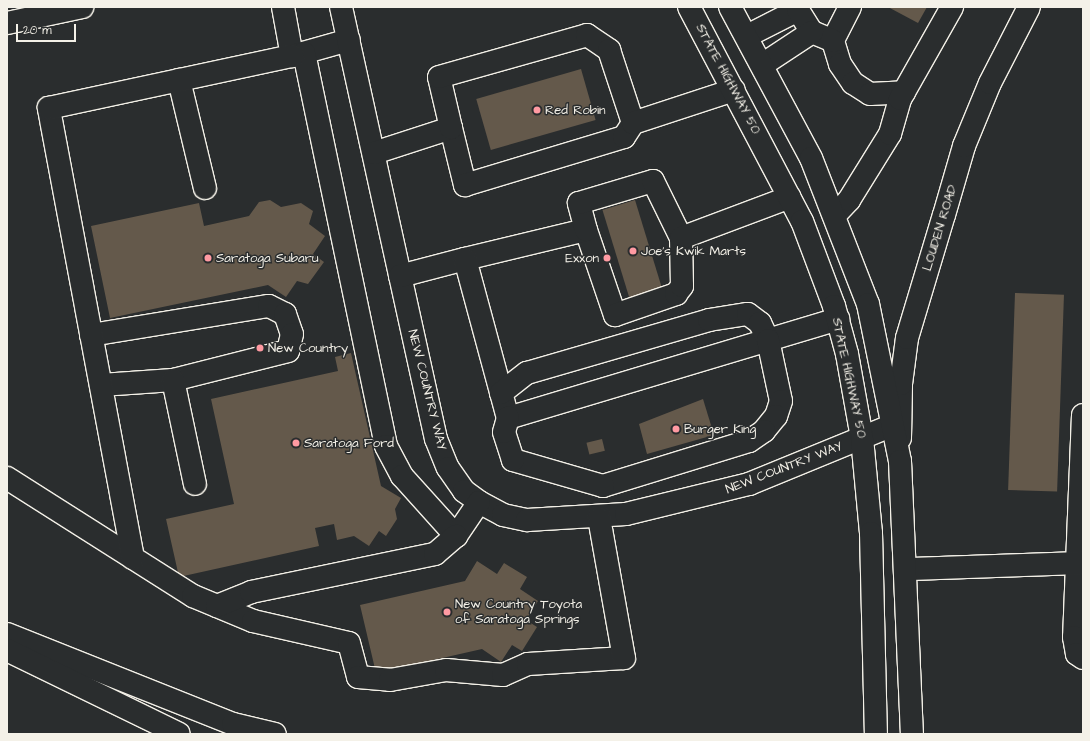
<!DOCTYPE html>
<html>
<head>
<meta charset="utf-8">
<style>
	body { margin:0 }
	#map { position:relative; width:1090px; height:741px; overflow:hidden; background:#2a2d2e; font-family:"Architects Daughter",sans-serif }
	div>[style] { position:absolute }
	.building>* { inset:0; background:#64594b; transform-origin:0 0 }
	.roads { filter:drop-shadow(1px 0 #f4f1e8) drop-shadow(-1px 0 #f4f1e8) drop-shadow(0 1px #f4f1e8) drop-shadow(0 -1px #f4f1e8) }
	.minor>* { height:22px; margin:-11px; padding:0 11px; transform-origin:11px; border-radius:11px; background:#2a2d2e }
	.major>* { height:22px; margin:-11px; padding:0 11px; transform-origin:11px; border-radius:11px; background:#2a2d2e }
	.highway>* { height:22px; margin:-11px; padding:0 11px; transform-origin:11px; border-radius:11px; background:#2a2d2e }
	.dots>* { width:11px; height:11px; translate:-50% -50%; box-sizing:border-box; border:2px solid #2a2d2e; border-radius:50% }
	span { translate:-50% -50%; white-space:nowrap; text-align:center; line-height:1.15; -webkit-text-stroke:3px #2a2d2e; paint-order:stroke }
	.street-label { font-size:13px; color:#f4f1e8 }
	.poi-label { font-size:13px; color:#f4f1e8 }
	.left { translate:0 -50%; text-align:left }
	.right { translate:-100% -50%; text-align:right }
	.frame { position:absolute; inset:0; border:8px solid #f4f1e8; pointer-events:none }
	.scale { position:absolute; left:16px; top:24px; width:60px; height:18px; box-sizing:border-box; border:2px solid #f4f1e8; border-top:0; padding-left:5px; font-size:12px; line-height:14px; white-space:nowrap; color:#f4f1e8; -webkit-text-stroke:3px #2a2d2e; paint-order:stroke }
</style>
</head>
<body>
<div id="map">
	<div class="building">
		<div style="clip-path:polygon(888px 7px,927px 7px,918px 23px)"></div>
		<div style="left:581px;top:69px;width:53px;height:109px;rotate:74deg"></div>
		<div style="clip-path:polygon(270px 200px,281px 207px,301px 203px,313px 211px,309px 224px,325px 236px,313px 254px,324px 262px,308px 284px,297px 281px,286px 297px,268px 285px,110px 318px,91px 226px,199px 203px,204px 226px,249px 216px,259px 202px)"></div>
		<div style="left:635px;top:200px;width:97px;height:34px;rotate:73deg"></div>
		<div style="left:1015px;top:293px;width:49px;height:197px;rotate:2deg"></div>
		<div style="clip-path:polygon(351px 353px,381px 486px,401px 498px,395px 509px,397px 519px,386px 536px,379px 531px,369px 546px,354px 536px,337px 540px,334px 524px,315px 528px,319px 546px,179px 577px,166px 519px,234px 504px,211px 399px,338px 371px,335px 357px)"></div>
		<div style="clip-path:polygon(703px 399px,714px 435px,647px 454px,639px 424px)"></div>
		<div style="left:602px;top:439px;width:12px;height:16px;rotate:76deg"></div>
		<div style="clip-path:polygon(477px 561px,497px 574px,504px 563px,527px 577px,520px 589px,538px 601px,526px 620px,537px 627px,522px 651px,512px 645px,501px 662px,482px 649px,376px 673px,360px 605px,465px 581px)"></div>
	</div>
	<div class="roads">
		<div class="minor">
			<div style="left:283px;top:7px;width:50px;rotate:79.6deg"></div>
			<div style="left:292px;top:56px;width:59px;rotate:-15.7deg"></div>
			<div style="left:341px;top:7px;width:442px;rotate:77.6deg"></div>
			<div style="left:436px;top:439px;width:31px;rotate:68deg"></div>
			<div style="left:448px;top:468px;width:28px;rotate:55deg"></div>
			<div style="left:464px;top:491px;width:19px;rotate:36deg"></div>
			<div style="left:479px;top:502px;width:27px;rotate:28deg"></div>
			<div style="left:503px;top:515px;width:25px;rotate:12deg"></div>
			<div style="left:527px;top:520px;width:99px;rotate:-3.5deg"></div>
			<div style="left:626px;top:514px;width:127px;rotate:-13.7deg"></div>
			<div style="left:749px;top:484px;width:156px;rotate:-22.3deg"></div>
			<div style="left:850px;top:7px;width:38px;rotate:117deg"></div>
			<div style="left:833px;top:41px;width:24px;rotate:73deg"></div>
			<div style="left:840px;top:64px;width:23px;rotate:56deg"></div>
			<div style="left:853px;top:83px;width:20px;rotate:33deg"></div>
			<div style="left:870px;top:94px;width:34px;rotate:-3deg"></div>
			<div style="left:7px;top:23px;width:77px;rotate:-12deg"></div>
			<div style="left:747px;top:36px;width:57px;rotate:-27deg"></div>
			<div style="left:798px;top:10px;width:26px;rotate:58deg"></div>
			<div style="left:812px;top:32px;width:23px;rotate:23deg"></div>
			<div style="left:304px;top:53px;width:401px;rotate:78.2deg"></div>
			<div style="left:386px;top:446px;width:34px;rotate:62deg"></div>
			<div style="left:402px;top:476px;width:81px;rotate:48deg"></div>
			<div style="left:456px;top:536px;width:41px;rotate:-55.9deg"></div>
			<div style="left:762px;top:65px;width:60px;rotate:-33.4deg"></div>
			<div style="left:179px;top:80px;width:111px;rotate:76.5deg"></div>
			<div style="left:451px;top:128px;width:59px;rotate:76.2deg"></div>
			<div style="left:465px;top:185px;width:166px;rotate:-16.8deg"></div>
			<div style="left:624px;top:137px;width:17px;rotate:-57deg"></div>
			<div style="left:374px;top:153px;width:81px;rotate:-18deg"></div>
			<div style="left:451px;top:128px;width:52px;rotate:-103.2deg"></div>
			<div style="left:439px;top:77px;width:154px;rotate:-15.8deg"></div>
			<div style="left:587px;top:35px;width:27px;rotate:34deg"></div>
			<div style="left:609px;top:50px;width:77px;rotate:71.8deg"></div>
			<div style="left:633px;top:123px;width:106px;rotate:-18.1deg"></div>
			<div style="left:835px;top:215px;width:21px;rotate:-47deg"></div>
			<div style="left:849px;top:200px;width:78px;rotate:-58.2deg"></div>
			<div style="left:890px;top:134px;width:36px;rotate:-74deg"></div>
			<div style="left:900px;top:99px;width:106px;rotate:-60.5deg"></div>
			<div style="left:586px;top:230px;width:90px;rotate:71.2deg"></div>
			<div style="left:615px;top:315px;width:65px;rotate:-19deg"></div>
			<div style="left:676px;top:294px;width:10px;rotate:-53deg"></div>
			<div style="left:682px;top:286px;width:48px;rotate:-91.2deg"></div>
			<div style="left:465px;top:259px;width:124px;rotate:-13.5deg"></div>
			<div style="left:586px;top:230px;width:28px;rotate:-105deg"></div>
			<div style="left:579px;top:203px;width:77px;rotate:-16.6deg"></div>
			<div style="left:653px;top:181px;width:64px;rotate:63.8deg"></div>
			<div style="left:681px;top:238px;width:116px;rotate:-20.6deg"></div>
			<div style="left:400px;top:276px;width:67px;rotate:-14.7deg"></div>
			<div style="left:465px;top:259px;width:165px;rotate:74.9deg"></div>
			<div style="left:508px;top:418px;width:345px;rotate:-16.7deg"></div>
			<div style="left:91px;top:335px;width:180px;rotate:-9.3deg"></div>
			<div style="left:269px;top:306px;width:18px;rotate:27deg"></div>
			<div style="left:285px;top:314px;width:21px;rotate:71deg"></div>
			<div style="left:292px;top:334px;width:17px;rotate:103deg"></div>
			<div style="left:288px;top:351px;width:119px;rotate:165.8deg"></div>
			<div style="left:173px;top:380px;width:72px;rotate:176deg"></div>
			<div style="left:173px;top:380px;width:106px;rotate:78.1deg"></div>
			<div style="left:501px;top:393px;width:33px;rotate:-38deg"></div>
			<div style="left:527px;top:373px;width:190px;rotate:-16.2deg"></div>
			<div style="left:709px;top:320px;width:39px;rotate:-9deg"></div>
			<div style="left:748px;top:314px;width:15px;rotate:37deg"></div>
			<div style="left:760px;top:323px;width:19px;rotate:65deg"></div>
			<div style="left:768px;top:340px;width:62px;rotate:78deg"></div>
			<div style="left:781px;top:401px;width:16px;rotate:108deg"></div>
			<div style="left:776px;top:416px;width:19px;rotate:129deg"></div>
			<div style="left:764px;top:431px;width:18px;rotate:146deg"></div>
			<div style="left:749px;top:441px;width:153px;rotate:162.9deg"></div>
			<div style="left:603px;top:486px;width:94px;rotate:-163.9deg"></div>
			<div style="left:513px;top:460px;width:29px;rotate:-108deg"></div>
			<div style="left:504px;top:432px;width:15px;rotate:-74deg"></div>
			<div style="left:1083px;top:415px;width:222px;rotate:92.3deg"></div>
			<div style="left:1074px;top:637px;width:17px;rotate:80deg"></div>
			<div style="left:1077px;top:654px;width:7px;rotate:34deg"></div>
			<div style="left:900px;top:438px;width:54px;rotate:-88.9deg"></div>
			<div style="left:901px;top:384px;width:46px;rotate:-82.6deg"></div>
			<div style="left:907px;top:338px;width:128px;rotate:-73.3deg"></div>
			<div style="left:944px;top:215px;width:72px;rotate:-73.8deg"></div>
			<div style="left:964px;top:146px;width:68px;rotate:-67.6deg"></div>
			<div style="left:990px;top:83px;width:85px;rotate:-62.8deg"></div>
			<div style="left:7px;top:478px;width:220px;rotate:32.4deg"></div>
			<div style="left:193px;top:596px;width:65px;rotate:22.6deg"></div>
			<div style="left:253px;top:621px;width:98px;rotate:12.9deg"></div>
			<div style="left:349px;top:643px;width:35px;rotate:75deg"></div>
			<div style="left:358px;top:677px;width:32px;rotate:5deg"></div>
			<div style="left:390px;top:680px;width:57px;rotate:-10.1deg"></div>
			<div style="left:446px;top:670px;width:57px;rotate:5deg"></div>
			<div style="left:503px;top:675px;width:27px;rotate:-24deg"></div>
			<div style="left:528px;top:664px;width:96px;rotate:-3.6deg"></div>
			<div style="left:624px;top:658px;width:142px;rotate:-100.1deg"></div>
			<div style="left:133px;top:558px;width:458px;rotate:-100.6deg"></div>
			<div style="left:49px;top:108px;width:249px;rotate:-12.1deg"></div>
			<div style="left:908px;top:569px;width:175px;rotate:-2deg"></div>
			<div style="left:217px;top:606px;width:37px;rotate:-22deg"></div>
			<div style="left:251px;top:592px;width:188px;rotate:-11.7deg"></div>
			<div style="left:435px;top:554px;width:28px;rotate:-41deg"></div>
		</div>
		<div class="major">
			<div style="left:689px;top:7px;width:242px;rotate:62.2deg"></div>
			<div style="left:802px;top:221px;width:91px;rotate:69.4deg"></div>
			<div style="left:834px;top:306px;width:50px;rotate:74.8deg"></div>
			<div style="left:847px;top:354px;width:85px;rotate:79.9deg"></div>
			<div style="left:862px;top:438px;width:95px;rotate:84.6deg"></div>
			<div style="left:871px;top:533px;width:201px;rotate:88.6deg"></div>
			<div style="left:730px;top:7px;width:171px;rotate:61.8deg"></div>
			<div style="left:811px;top:158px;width:157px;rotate:68.7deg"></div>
			<div style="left:868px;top:304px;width:160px;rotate:78.5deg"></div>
			<div style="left:900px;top:461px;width:273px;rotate:87.5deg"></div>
		</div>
		<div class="highway">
			<div style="left:7px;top:634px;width:243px;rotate:21.7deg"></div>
			<div style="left:233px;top:724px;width:43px;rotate:13.4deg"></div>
			<div style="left:7px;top:650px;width:191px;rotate:26deg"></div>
		</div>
	</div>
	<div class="dots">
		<div style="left:537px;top:110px;background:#ff9aa2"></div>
		<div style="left:633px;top:251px;background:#ff9aa2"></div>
		<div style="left:208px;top:258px;background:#ff9aa2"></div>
		<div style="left:607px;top:258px;background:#ff9aa2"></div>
		<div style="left:260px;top:348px;background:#ff9aa2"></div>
		<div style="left:676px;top:429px;background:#ff9aa2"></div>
		<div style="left:296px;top:443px;background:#ff9aa2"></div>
		<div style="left:447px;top:612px;background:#ff9aa2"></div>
	</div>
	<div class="street-label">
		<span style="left:728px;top:79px;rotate:62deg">STATE HIGHWAY 50</span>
		<span style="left:940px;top:228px;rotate:-73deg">LOUDEN ROAD</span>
		<span style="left:849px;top:378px;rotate:78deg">STATE HIGHWAY 50</span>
		<span style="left:427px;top:390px;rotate:76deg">NEW COUNTRY WAY</span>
		<span style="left:784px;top:468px;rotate:-21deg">NEW COUNTRY WAY</span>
	</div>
	<div class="poi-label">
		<span class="left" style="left:545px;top:110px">Red Robin</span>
		<span class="left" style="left:641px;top:251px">Joe's Kwik Marts</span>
		<span class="left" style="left:216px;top:258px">Saratoga Subaru</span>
		<span class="right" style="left:599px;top:258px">Exxon</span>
		<span class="left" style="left:268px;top:348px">New Country</span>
		<span class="left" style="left:684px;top:429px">Burger King</span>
		<span class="left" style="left:304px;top:443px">Saratoga Ford</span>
		<span class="left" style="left:455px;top:612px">New Country Toyota<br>of Saratoga Springs</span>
	</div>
	<div class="frame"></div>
	<div class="scale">20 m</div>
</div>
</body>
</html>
